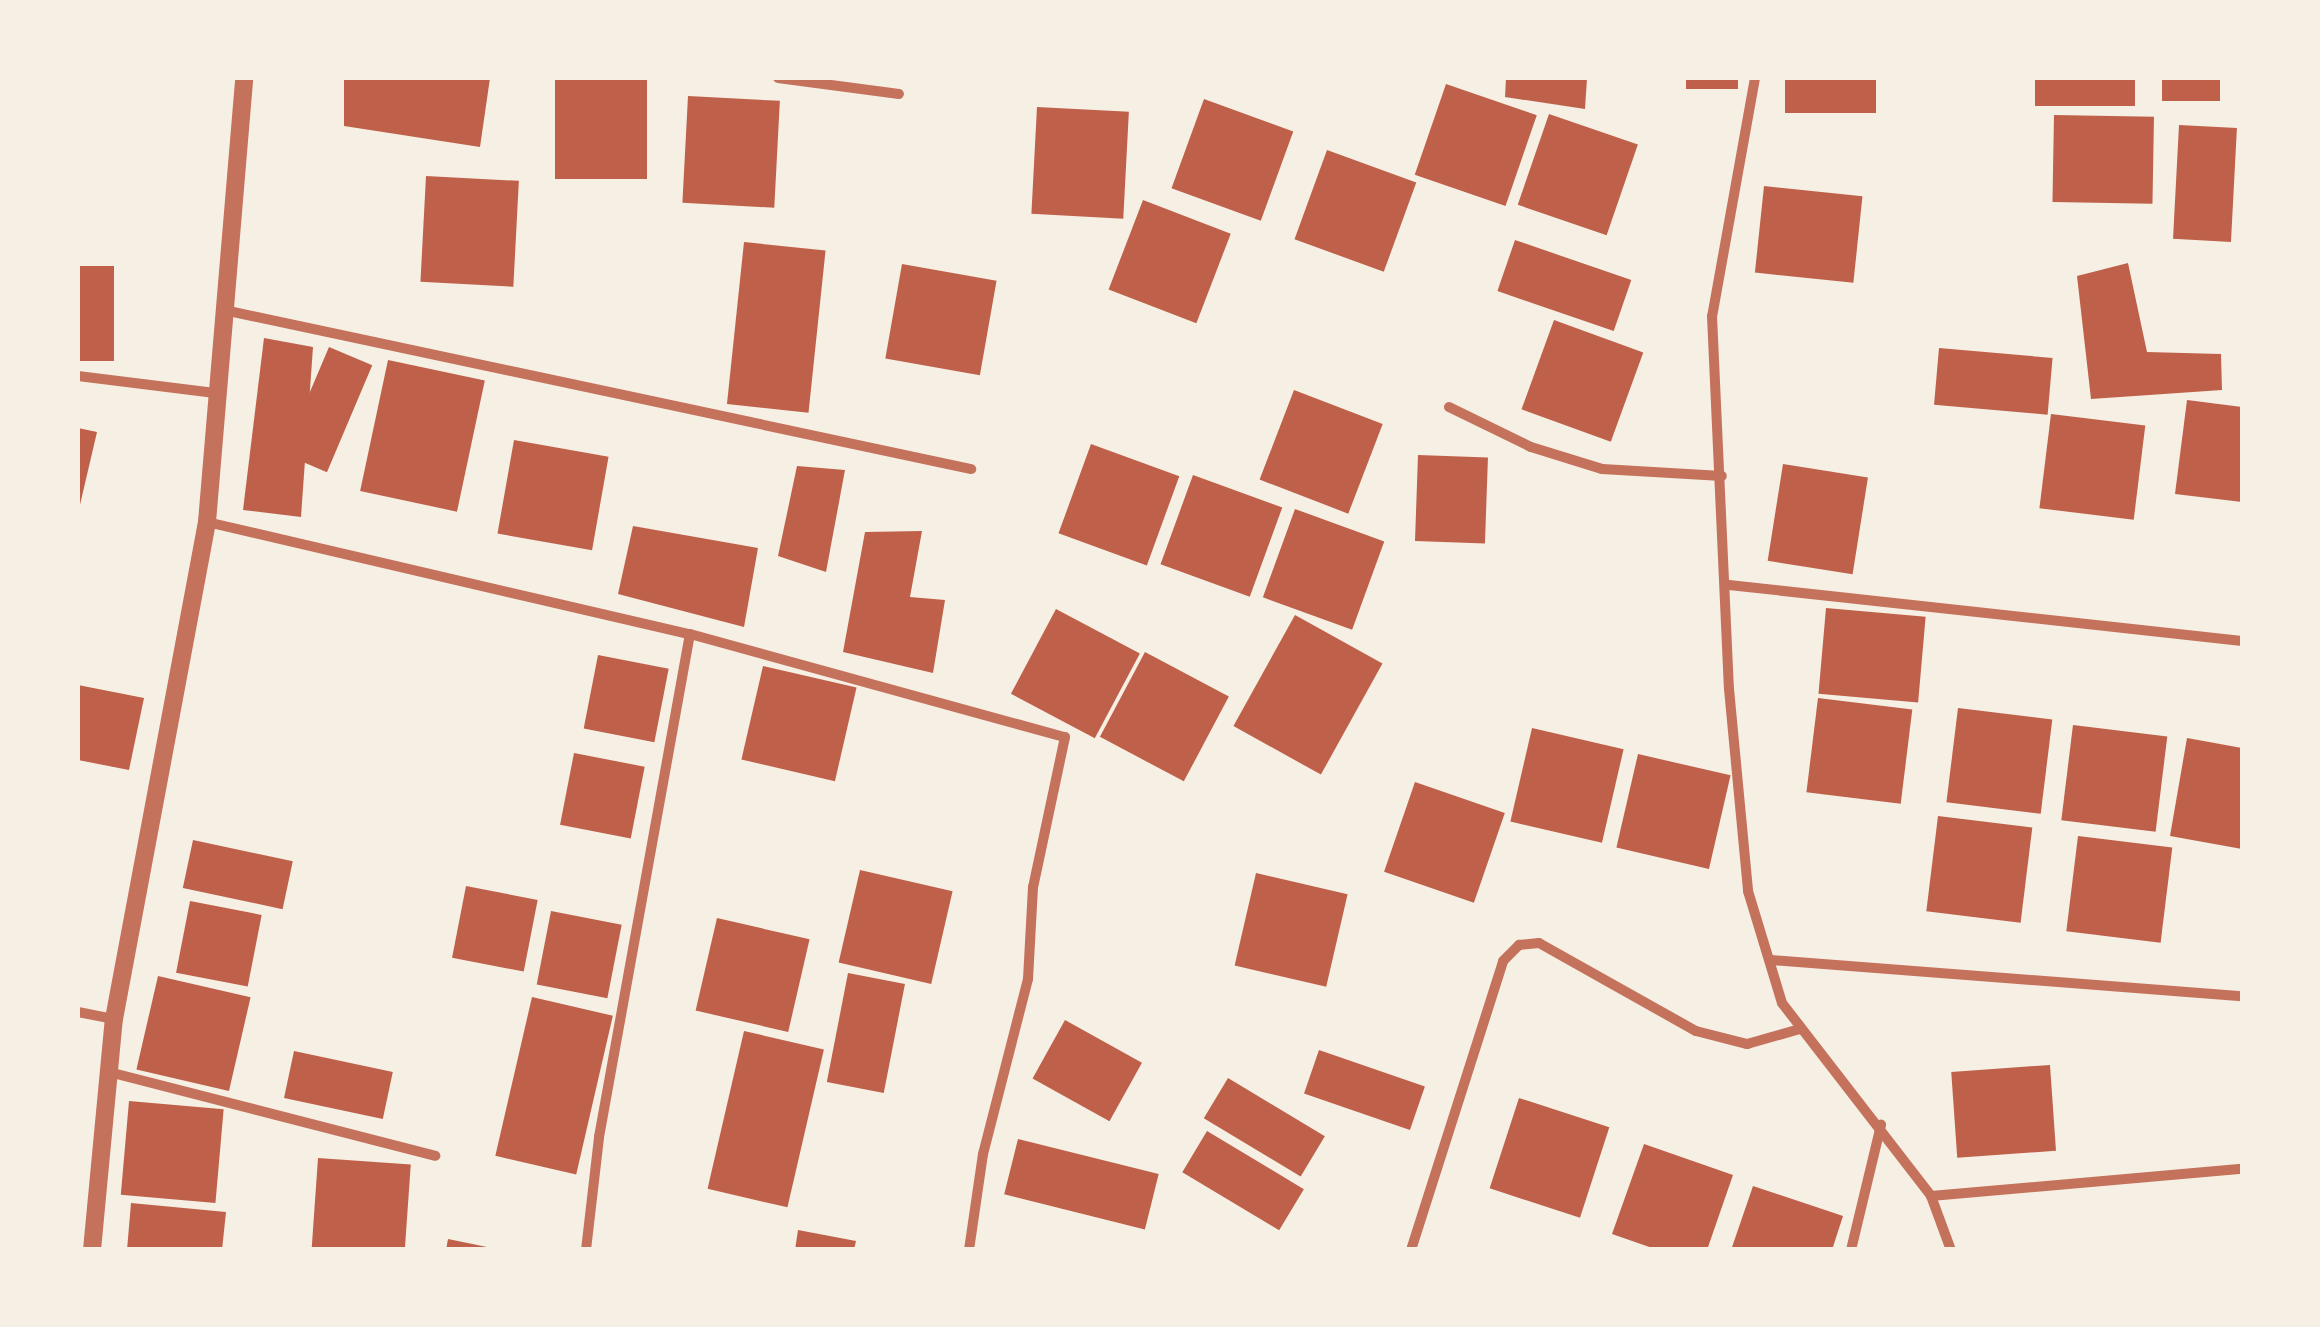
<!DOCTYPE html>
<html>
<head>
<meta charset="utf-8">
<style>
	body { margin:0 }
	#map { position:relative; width:2320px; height:1327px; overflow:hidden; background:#f6efe4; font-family:"Alegreya Sans",sans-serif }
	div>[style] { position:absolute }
	.building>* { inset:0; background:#bf614a; transform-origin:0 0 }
	.minor>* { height:10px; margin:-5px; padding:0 5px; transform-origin:5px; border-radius:5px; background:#c5725c }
	.tertiary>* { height:18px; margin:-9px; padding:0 9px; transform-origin:9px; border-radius:9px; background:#c5725c }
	span { translate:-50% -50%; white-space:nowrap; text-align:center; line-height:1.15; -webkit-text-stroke:8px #f6efe4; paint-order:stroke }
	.frame { position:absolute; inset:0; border:80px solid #f6efe4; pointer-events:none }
</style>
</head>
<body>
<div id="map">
	<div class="building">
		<div style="clip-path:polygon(344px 78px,490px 78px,480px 147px,344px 126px)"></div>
		<div style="left:555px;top:78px;width:92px;height:101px"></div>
		<div style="clip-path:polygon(1506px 78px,1587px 78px,1585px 109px,1505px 97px)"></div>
		<div style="left:1686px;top:78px;width:52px;height:11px"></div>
		<div style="left:1785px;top:78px;width:91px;height:35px"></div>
		<div style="left:2035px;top:78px;width:100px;height:28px"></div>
		<div style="left:2162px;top:78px;width:58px;height:23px"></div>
		<div style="left:1446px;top:84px;width:96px;height:96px;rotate:19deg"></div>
		<div style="left:688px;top:96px;width:92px;height:107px;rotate:3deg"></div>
		<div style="left:1204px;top:99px;width:95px;height:95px;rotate:20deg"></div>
		<div style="left:1037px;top:107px;width:92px;height:107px;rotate:3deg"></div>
		<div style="left:1549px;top:114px;width:94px;height:96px;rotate:19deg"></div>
		<div style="left:2054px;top:115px;width:100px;height:87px;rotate:1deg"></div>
		<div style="left:2179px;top:125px;width:58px;height:114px;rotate:3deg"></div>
		<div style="left:1327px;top:150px;width:95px;height:95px;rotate:20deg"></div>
		<div style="left:426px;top:176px;width:93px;height:106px;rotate:3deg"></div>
		<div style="left:1764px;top:186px;width:99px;height:87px;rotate:6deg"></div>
		<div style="left:1143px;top:200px;width:94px;height:96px;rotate:21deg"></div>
		<div style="left:1515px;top:240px;width:123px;height:54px;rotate:19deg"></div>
		<div style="left:744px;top:242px;width:82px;height:163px;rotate:6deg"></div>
		<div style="clip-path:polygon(2128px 263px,2147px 352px,2221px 354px,2222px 390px,2091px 399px,2077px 276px)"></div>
		<div style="left:902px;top:264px;width:96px;height:96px;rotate:10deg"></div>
		<div style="left:78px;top:266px;width:36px;height:95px"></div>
		<div style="left:1554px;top:320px;width:95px;height:95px;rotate:20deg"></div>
		<div style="clip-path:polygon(264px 338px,313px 347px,301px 517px,243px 510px)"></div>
		<div style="left:329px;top:347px;width:47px;height:116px;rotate:23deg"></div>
		<div style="left:1939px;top:348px;width:114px;height:57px;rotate:5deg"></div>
		<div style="left:388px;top:360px;width:99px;height:134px;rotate:12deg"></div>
		<div style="left:1294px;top:390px;width:95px;height:96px;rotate:21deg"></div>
		<div style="clip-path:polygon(2187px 400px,2242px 407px,2242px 502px,2175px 494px)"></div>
		<div style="left:2051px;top:414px;width:95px;height:95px;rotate:7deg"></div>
		<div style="clip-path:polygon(78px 428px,97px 432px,79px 509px,78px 508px)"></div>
		<div style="left:514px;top:440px;width:96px;height:95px;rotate:10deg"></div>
		<div style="left:1091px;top:444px;width:94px;height:95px;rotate:20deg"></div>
		<div style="left:1418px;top:455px;width:70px;height:86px;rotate:2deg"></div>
		<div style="left:1783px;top:464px;width:86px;height:98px;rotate:9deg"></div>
		<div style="clip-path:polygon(797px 466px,845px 470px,826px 572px,778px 556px)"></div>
		<div style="left:1193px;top:475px;width:95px;height:95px;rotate:20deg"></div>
		<div style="left:1295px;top:509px;width:95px;height:94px;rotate:20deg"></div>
		<div style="clip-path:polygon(633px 526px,758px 548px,744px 627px,618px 594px)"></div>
		<div style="clip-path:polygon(922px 531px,910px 597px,945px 600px,933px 673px,843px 652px,865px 532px)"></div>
		<div style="left:1826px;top:608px;width:100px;height:86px;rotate:5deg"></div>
		<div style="left:1056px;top:609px;width:95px;height:96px;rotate:28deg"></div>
		<div style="left:1295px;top:615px;width:100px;height:127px;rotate:29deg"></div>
		<div style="left:1145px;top:652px;width:95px;height:96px;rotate:28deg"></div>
		<div style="left:598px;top:655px;width:72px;height:75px;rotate:11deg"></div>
		<div style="left:763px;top:666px;width:96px;height:96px;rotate:13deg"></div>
		<div style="clip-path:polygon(78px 685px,144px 698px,129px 770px,78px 760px)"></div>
		<div style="left:1818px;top:698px;width:95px;height:95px;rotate:7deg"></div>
		<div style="left:1958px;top:708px;width:95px;height:95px;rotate:7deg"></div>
		<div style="left:2073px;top:725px;width:95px;height:96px;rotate:7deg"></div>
		<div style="left:1532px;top:728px;width:94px;height:96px;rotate:13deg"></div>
		<div style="clip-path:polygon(2187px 738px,2242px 748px,2242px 849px,2170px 836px)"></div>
		<div style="left:574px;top:753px;width:72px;height:73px;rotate:11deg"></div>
		<div style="left:1638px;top:754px;width:95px;height:96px;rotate:13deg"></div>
		<div style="left:1415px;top:782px;width:95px;height:95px;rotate:19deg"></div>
		<div style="left:1938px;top:816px;width:95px;height:96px;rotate:7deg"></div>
		<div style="left:2078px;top:836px;width:95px;height:96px;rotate:7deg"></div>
		<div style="left:193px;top:840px;width:102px;height:49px;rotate:12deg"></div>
		<div style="left:860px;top:870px;width:95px;height:95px;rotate:13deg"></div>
		<div style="left:1256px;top:873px;width:94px;height:95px;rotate:13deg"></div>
		<div style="left:466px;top:886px;width:73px;height:73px;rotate:11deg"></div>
		<div style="left:190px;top:901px;width:73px;height:73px;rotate:11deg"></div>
		<div style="left:551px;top:911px;width:72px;height:75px;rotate:11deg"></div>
		<div style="left:717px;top:918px;width:95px;height:95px;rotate:13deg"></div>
		<div style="left:848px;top:973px;width:58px;height:111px;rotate:11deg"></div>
		<div style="left:158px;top:976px;width:95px;height:96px;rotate:13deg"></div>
		<div style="left:532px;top:997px;width:83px;height:163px;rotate:13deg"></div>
		<div style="left:1065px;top:1020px;width:88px;height:67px;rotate:29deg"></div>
		<div style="left:744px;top:1031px;width:82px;height:162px;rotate:13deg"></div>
		<div style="left:1319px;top:1050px;width:112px;height:46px;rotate:19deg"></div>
		<div style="left:294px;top:1051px;width:101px;height:48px;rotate:12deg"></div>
		<div style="left:2050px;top:1065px;width:86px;height:99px;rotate:86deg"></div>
		<div style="left:1228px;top:1078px;width:113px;height:47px;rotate:31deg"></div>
		<div style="left:1519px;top:1098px;width:95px;height:95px;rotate:18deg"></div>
		<div style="left:129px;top:1101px;width:95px;height:94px;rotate:5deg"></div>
		<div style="left:1207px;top:1131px;width:113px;height:48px;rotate:31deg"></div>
		<div style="left:1018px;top:1139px;width:145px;height:57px;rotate:14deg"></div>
		<div style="clip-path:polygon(1644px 1144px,1733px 1175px,1707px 1250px,1658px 1250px,1612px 1234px)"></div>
		<div style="left:318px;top:1158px;width:93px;height:92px;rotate:4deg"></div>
		<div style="clip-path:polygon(1753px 1186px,1843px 1216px,1832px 1250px,1731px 1250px)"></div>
		<div style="clip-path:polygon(131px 1203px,226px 1212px,222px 1250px,127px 1250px)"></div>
		<div style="clip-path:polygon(798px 1230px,856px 1241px,854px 1250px,795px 1250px)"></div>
		<div style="clip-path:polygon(448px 1239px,492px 1248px,492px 1250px,446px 1250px)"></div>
	</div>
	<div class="minor">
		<div style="left:778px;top:78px;width:122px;rotate:7.5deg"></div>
		<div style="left:1755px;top:78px;width:242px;rotate:100.2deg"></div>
		<div style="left:1712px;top:316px;width:373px;rotate:87.4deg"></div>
		<div style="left:1729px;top:689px;width:203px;rotate:84.6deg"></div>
		<div style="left:1748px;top:891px;width:117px;rotate:73.1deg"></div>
		<div style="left:1782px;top:1003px;width:244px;rotate:52.3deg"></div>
		<div style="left:1931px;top:1196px;width:58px;rotate:69.7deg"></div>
		<div style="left:224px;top:310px;width:764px;rotate:12.02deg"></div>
		<div style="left:78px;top:376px;width:138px;rotate:7.1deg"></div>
		<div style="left:1449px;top:407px;width:91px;rotate:26deg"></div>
		<div style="left:1531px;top:447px;width:74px;rotate:17.2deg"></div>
		<div style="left:1602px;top:469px;width:120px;rotate:3.3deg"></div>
		<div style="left:207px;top:522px;width:496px;rotate:13.1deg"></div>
		<div style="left:690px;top:634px;width:389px;rotate:15.4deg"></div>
		<div style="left:1065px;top:737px;width:153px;rotate:102deg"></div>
		<div style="left:1033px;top:887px;width:92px;rotate:93.1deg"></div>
		<div style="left:1028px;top:979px;width:181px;rotate:104.4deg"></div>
		<div style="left:983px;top:1154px;width:97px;rotate:98.3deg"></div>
		<div style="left:1729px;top:585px;width:516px;rotate:6.23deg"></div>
		<div style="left:1771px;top:960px;width:472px;rotate:4.4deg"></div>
		<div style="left:78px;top:1012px;width:37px;rotate:11deg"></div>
		<div style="left:109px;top:1072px;width:337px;rotate:14.4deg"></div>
		<div style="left:1931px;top:1196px;width:312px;rotate:-5deg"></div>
		<div style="left:586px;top:1250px;width:114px;rotate:-83.4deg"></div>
		<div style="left:599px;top:1137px;width:511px;rotate:-79.75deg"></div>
		<div style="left:1411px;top:1250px;width:303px;rotate:-72.3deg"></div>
		<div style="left:1503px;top:961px;width:23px;rotate:-45deg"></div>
		<div style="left:1519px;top:945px;width:20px;rotate:-6deg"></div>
		<div style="left:1539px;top:943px;width:180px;rotate:29.3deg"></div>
		<div style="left:1696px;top:1031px;width:53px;rotate:14.3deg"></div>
		<div style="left:1747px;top:1044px;width:55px;rotate:-15.8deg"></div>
		<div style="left:1851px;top:1250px;width:129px;rotate:-76.5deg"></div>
	</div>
	<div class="tertiary">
		<div style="left:92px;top:1250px;width:232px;rotate:-84.6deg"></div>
		<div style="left:114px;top:1019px;width:506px;rotate:-79.4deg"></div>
		<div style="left:207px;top:522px;width:446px;rotate:-85.2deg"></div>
	</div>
	<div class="frame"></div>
</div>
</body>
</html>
